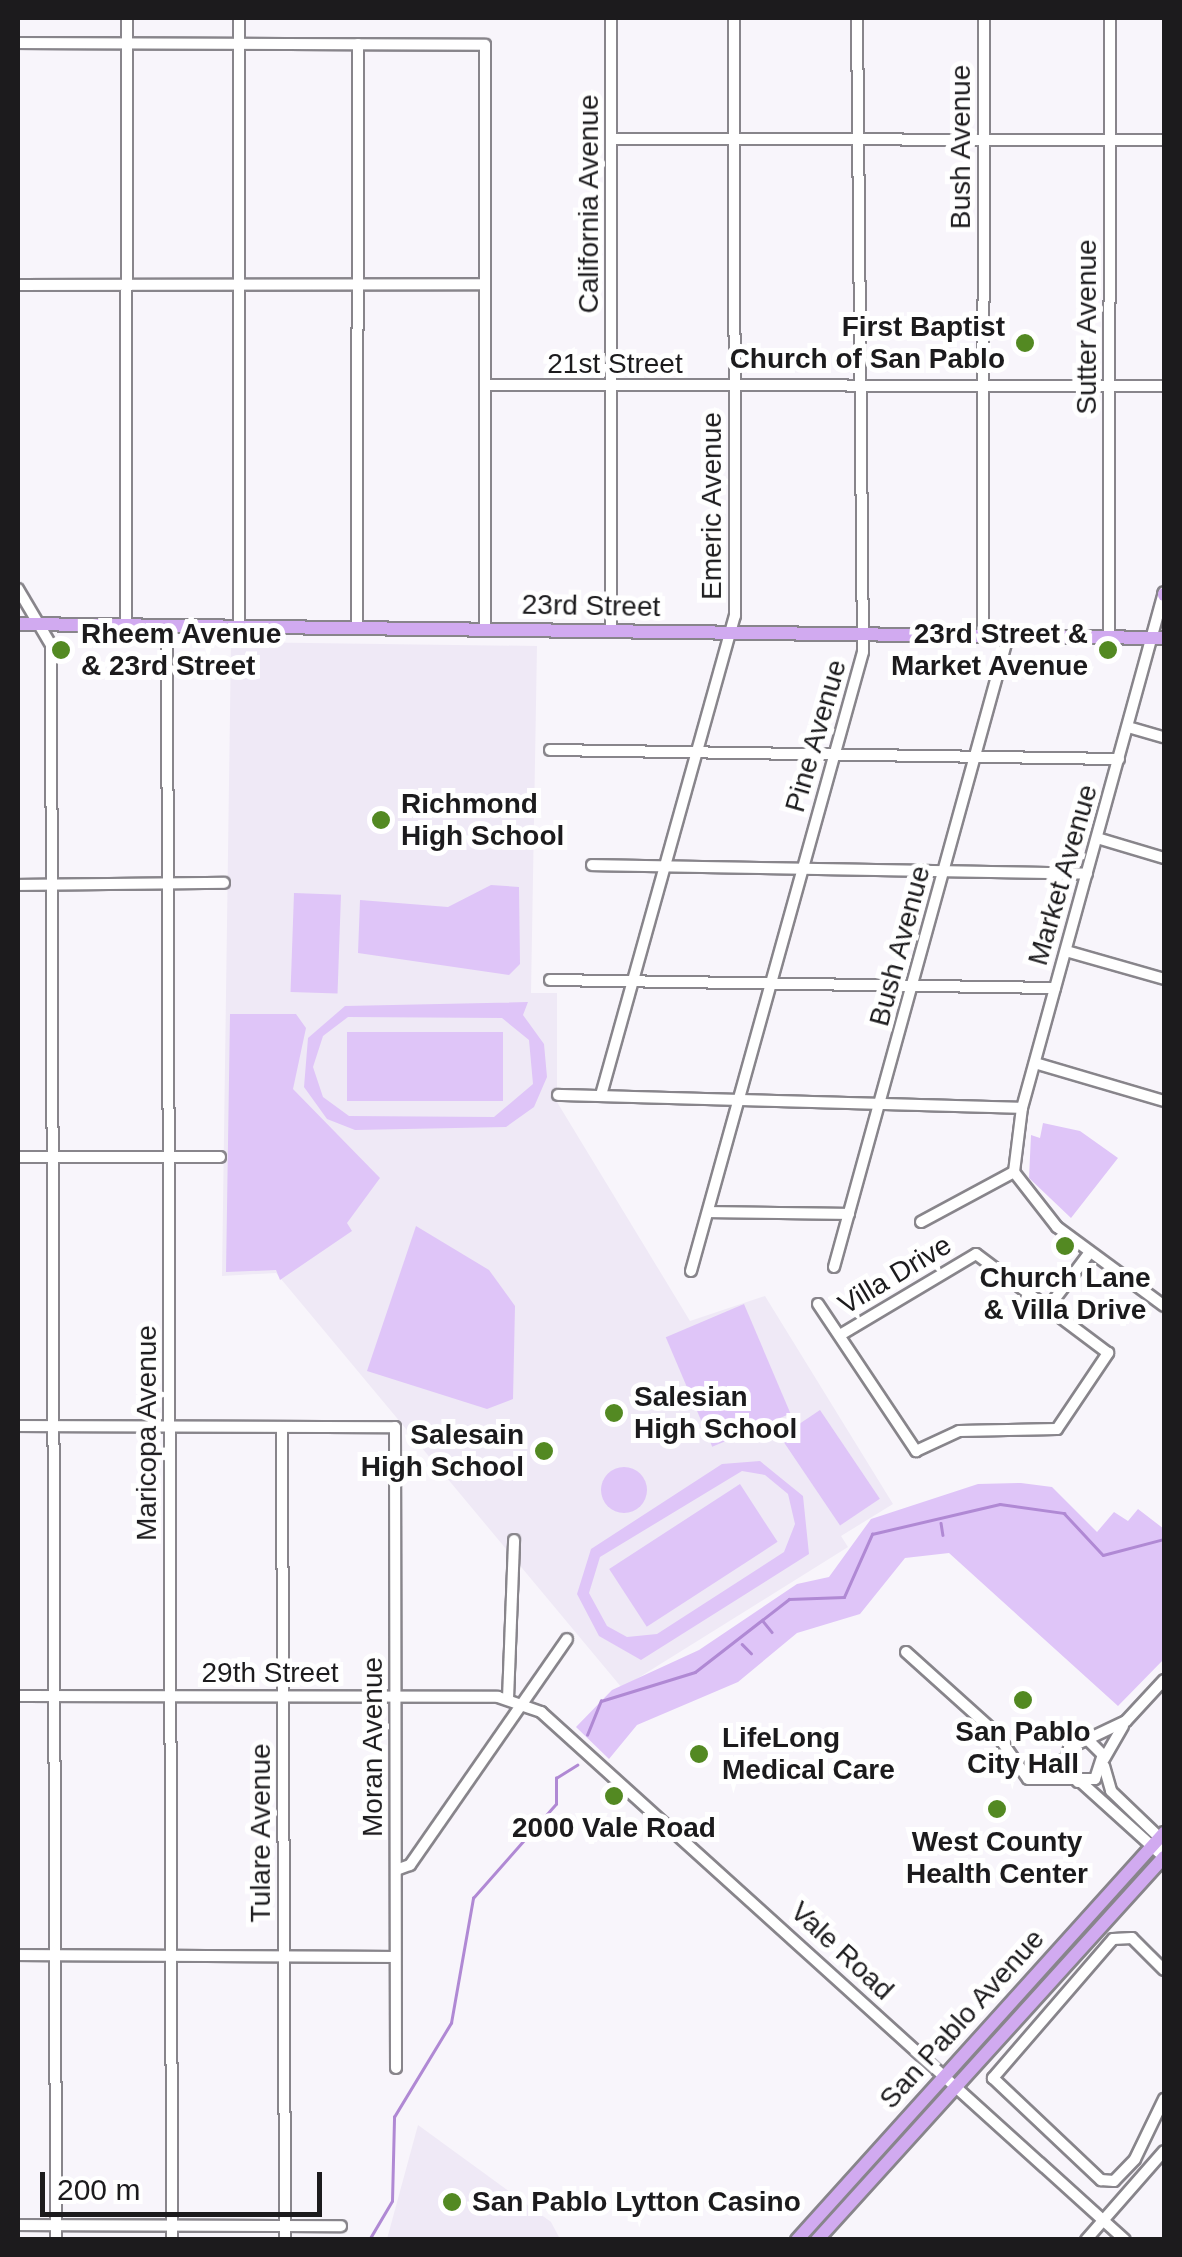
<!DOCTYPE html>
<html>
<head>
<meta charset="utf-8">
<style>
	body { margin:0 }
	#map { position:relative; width:1182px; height:2257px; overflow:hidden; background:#f8f5fb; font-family:Helvetica,sans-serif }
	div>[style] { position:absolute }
	.built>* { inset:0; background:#efe9f6 }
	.green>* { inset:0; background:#dfc5f8; transform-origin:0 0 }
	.round { border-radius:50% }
	.stream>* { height:2.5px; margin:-1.25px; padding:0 1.25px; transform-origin:1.25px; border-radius:1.25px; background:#b089d4 }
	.roads { filter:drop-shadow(2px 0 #88858b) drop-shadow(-2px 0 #88858b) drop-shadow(0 2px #88858b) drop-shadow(0 -2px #88858b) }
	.minor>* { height:10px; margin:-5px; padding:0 5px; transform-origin:5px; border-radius:5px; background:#fff }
	.major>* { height:12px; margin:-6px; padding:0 6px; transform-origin:6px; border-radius:6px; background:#d1aaf0 }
	.dots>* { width:28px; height:28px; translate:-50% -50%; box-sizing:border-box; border:5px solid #fff; border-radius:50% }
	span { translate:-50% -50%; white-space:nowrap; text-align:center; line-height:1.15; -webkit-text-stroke:10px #fff; paint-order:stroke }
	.street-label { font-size:28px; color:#1c1b1d }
	.poi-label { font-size:28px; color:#1c1b1d; font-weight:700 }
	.right { translate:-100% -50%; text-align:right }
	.left { translate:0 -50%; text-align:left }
	.frame { position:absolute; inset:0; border:20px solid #1c1b1d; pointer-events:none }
	.scale { position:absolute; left:40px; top:2172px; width:282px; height:45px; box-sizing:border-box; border:5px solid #1c1b1d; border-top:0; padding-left:12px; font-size:30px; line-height:35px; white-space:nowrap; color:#1c1b1d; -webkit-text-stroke:8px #fff; paint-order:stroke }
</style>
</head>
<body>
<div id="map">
	<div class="built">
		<div style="clip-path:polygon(231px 642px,537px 646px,531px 993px,557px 993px,557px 1102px,690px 1321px,765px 1296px,893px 1504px,841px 1536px,848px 1547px,622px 1688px,276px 1273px,222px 1276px)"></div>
		<div style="clip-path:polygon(418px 2125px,551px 2222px,560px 2239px,387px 2239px)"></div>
	</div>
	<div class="green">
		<div style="clip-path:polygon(491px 885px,519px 887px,520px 964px,509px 975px,358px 953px,360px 900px,448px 907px)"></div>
		<div style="left:294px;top:893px;width:47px;height:99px;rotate:2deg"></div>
		<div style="clip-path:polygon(evenodd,528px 1002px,523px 1015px,544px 1044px,547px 1077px,534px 1107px,506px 1127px,355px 1130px,327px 1119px,304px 1087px,308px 1038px,345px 1006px,528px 1002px,348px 1017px,502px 1018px,529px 1040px,533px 1084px,494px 1117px,349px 1116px,323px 1097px,313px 1067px,323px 1036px,348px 1017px)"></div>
		<div style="clip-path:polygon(230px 1014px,296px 1014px,306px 1028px,293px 1089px,380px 1178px,347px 1223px,352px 1231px,280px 1280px,276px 1270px,226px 1272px)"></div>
		<div style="left:347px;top:1032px;width:156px;height:69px"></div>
		<div style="clip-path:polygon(1043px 1123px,1080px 1131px,1118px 1158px,1071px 1218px,1029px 1178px,1031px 1135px,1040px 1138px)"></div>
		<div style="clip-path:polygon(416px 1226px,489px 1270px,515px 1306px,513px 1399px,487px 1409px,367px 1371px)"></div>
		<div style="left:744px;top:1304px;width:119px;height:85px;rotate:67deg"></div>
		<div style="left:820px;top:1410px;width:107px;height:48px;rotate:56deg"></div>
		<div style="clip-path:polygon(evenodd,760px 1461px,803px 1496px,809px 1554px,641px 1660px,599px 1636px,577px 1594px,591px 1549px,722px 1464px,760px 1461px,742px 1471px,765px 1475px,788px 1494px,795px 1524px,784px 1552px,657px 1634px,627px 1637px,607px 1626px,589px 1593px,600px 1557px,742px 1471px)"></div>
		<div class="round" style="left:601px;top:1467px;width:46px;height:46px"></div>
		<div style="clip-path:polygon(1021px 1483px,1052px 1487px,1097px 1532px,1114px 1512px,1128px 1521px,1138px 1509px,1164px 1529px,1164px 1659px,1118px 1706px,949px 1553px,905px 1558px,860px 1614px,797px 1633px,738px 1682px,637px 1725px,609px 1759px,576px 1727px,612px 1690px,699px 1650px,797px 1584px,829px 1577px,871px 1519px,978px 1484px)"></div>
		<div style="left:740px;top:1484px;width:69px;height:156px;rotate:57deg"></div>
	</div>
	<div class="stream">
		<div style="left:941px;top:1523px;width:12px;rotate:81deg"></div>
		<div style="left:763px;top:1621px;width:14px;rotate:51deg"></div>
		<div style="left:742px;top:1644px;width:13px;rotate:45deg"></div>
		<div style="left:587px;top:1735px;width:37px;rotate:-68deg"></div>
		<div style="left:601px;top:1701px;width:98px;rotate:-17.1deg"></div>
		<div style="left:695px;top:1672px;width:119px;rotate:-37.8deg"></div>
		<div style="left:789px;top:1599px;width:55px;rotate:-2.1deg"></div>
		<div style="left:844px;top:1597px;width:69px;rotate:-66deg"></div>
		<div style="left:872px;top:1534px;width:131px;rotate:-13.2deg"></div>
		<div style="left:1000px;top:1504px;width:65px;rotate:8deg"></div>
		<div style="left:1064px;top:1513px;width:57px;rotate:47.1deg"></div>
		<div style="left:1103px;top:1555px;width:63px;rotate:-14.7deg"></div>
		<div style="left:369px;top:2240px;width:45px;rotate:-59.5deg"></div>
		<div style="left:392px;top:2201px;width:84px;rotate:-88.6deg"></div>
		<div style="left:394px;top:2117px;width:110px;rotate:-58.8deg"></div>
		<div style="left:451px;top:2023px;width:127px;rotate:-80deg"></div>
		<div style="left:473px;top:1898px;width:125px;rotate:-48.6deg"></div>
		<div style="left:556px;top:1804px;width:26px;rotate:-90deg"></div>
		<div style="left:556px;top:1778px;width:25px;rotate:-32deg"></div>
	</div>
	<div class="roads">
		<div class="minor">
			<div style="left:611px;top:18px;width:613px;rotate:90deg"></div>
			<div style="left:18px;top:43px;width:467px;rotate:0.2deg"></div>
			<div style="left:485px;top:45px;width:585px;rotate:90deg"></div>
			<div style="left:611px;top:139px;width:553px;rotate:0.1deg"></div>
			<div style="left:18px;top:285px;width:467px;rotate:-0.1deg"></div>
			<div style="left:485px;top:385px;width:679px;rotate:0.08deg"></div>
			<div style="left:18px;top:589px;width:65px;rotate:59.5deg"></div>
			<div style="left:51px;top:645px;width:1595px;rotate:89.82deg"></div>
			<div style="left:126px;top:625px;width:607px;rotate:-89.91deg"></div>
			<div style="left:167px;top:626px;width:1614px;rotate:89.82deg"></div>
			<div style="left:239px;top:627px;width:609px;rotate:-90deg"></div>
			<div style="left:357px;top:628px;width:584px;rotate:-89.9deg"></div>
			<div style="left:983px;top:636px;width:618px;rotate:-89.91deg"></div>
			<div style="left:1109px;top:637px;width:619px;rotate:-89.91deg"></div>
			<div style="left:1128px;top:727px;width:37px;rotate:16deg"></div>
			<div style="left:550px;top:750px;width:569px;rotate:0.91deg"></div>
			<div style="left:1097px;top:838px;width:70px;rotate:16.6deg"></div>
			<div style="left:592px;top:865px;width:495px;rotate:1deg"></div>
			<div style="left:18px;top:885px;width:206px;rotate:-0.6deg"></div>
			<div style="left:1066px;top:951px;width:102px;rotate:15.9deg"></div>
			<div style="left:550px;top:980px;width:505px;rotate:0.91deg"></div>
			<div style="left:1035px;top:1063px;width:134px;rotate:16.4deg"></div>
			<div style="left:558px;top:1095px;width:464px;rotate:1.6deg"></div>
			<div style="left:601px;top:1095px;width:497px;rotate:-74.4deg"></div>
			<div style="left:735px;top:616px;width:598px;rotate:-90.1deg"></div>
			<div style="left:18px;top:1157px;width:202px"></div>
			<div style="left:1014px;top:1172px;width:64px;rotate:-82.9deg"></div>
			<div style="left:1022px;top:1108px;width:535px;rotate:-74.61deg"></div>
			<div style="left:1014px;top:1172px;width:70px;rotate:52deg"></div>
			<div style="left:1057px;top:1227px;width:133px;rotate:36.4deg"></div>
			<div style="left:709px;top:1212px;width:140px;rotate:0.8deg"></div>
			<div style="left:921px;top:1222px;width:106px;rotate:-28.3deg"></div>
			<div style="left:834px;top:1267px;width:655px;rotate:-74.58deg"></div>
			<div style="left:691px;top:1271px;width:642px;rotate:-74.47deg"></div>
			<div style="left:863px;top:652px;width:634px;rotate:-90.54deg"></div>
			<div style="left:818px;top:1304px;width:177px;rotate:56.3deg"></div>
			<div style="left:916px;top:1451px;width:47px;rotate:-24.9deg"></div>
			<div style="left:959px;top:1431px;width:98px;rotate:-1.2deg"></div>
			<div style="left:1057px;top:1429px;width:92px;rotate:-56.1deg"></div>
			<div style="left:1108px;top:1353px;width:165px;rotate:-143.1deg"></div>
			<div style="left:976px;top:1254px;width:158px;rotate:149.2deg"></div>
			<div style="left:1051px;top:1304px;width:65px;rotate:-53.1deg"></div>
			<div style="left:18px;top:1426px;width:377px;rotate:0.2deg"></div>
			<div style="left:395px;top:1427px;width:641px;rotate:89.91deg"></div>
			<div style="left:282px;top:1427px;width:813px;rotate:89.79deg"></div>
			<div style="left:906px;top:1652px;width:120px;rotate:42deg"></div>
			<div style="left:995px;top:1732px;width:57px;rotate:54.9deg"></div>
			<div style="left:1028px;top:1779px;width:67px"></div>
			<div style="left:1095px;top:1779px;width:25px;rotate:-72deg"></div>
			<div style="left:1103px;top:1755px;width:20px;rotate:-135deg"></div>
			<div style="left:18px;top:1696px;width:480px;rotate:0.1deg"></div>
			<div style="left:498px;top:1697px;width:46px;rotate:19.2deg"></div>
			<div style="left:541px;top:1712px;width:787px;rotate:42.12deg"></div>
			<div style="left:508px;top:1699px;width:159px;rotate:-87.8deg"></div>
			<div style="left:1104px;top:1759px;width:38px;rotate:-60deg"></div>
			<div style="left:1104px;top:1766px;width:26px;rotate:74deg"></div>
			<div style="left:1111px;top:1791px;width:68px;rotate:43.8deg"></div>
			<div style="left:1160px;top:1838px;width:19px;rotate:78deg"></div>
			<div style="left:1034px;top:1778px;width:34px;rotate:-32deg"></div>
			<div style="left:1078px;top:1782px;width:21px;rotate:-133deg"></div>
			<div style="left:1064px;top:1767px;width:20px;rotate:-75deg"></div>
			<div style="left:1069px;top:1748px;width:63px;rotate:-25.3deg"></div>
			<div style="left:1126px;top:1721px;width:56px;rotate:-47.2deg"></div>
			<div style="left:1082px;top:1783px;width:110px;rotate:42.1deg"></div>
			<div style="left:396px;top:1870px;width:15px;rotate:-20deg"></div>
			<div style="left:410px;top:1865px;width:275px;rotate:-55.2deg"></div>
			<div style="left:18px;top:1955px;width:377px;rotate:0.3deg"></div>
			<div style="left:1164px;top:1970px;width:45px;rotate:-135deg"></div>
			<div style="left:1132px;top:1938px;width:19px;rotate:177deg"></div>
			<div style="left:1113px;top:1939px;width:184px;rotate:130.8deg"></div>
			<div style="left:993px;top:2078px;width:149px;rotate:43.4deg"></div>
			<div style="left:1101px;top:2180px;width:13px;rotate:4deg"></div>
			<div style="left:1114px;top:2181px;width:30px;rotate:-46deg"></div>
			<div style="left:1135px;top:2159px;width:67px;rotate:-64.2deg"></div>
			<div style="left:18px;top:2225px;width:323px;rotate:0.2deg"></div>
			<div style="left:1086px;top:2240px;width:118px;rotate:-48.8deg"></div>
		</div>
		<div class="major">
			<div style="left:1164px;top:594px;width:1px;rotate:90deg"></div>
			<div style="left:18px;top:624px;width:1146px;rotate:0.7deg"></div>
			<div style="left:797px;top:2240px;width:548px;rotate:-47.96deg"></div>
			<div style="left:817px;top:2240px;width:517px;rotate:-47.82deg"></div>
		</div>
	</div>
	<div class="dots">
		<div style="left:1025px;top:343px;background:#538922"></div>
		<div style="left:61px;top:650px;background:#538922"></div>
		<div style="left:1108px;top:650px;background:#538922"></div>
		<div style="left:381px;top:820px;background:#538922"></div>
		<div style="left:1065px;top:1246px;background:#538922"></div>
		<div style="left:614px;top:1413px;background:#538922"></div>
		<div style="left:544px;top:1451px;background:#538922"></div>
		<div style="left:1023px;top:1700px;background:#538922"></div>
		<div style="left:699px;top:1754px;background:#538922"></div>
		<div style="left:614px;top:1796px;background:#538922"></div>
		<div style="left:997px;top:1809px;background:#538922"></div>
		<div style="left:452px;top:2202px;background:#538922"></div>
	</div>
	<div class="street-label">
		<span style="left:961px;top:147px;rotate:-90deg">Bush Avenue</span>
		<span style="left:589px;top:204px;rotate:-90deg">California Avenue</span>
		<span style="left:1087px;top:327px;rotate:-90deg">Sutter Avenue</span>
		<span style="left:615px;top:364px">21st Street</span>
		<span style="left:712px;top:506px;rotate:-90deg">Emeric Avenue</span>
		<span style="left:591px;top:606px;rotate:1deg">23rd Street</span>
		<span style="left:816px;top:736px;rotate:-74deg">Pine Avenue</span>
		<span style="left:1063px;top:875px;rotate:-74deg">Market Avenue</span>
		<span style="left:900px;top:946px;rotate:-75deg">Bush Avenue</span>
		<span style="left:895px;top:1275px;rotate:-31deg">Villa Drive</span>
		<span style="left:147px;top:1433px;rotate:-90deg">Maricopa Avenue</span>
		<span style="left:270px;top:1673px">29th Street</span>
		<span style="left:373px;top:1747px;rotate:-90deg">Moran Avenue</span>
		<span style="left:261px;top:1833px;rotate:-90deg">Tulare Avenue</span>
		<span style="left:842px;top:1951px;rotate:43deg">Vale Road</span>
		<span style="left:962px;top:2019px;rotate:-48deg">San Pablo Avenue</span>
	</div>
	<div class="poi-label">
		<span class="right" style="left:1005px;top:343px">First Baptist<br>Church of San Pablo</span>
		<span class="left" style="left:81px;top:650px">Rheem Avenue<br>&amp; 23rd Street</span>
		<span class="right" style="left:1088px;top:650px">23rd Street &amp;<br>Market Avenue</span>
		<span class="left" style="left:401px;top:820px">Richmond<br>High School</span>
		<span style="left:1065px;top:1294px">Church Lane<br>&amp; Villa Drive</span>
		<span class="left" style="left:634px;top:1413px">Salesian<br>High School</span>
		<span class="right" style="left:524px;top:1451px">Salesain<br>High School</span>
		<span style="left:1023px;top:1748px">San Pablo<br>City Hall</span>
		<span class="left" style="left:722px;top:1754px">LifeLong<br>Medical Care</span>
		<span style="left:614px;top:1828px">2000 Vale Road</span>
		<span style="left:997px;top:1858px">West County<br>Health Center</span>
		<span class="left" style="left:472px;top:2202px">San Pablo Lytton Casino</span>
	</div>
	<div class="frame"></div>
	<div class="scale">200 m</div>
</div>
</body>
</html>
